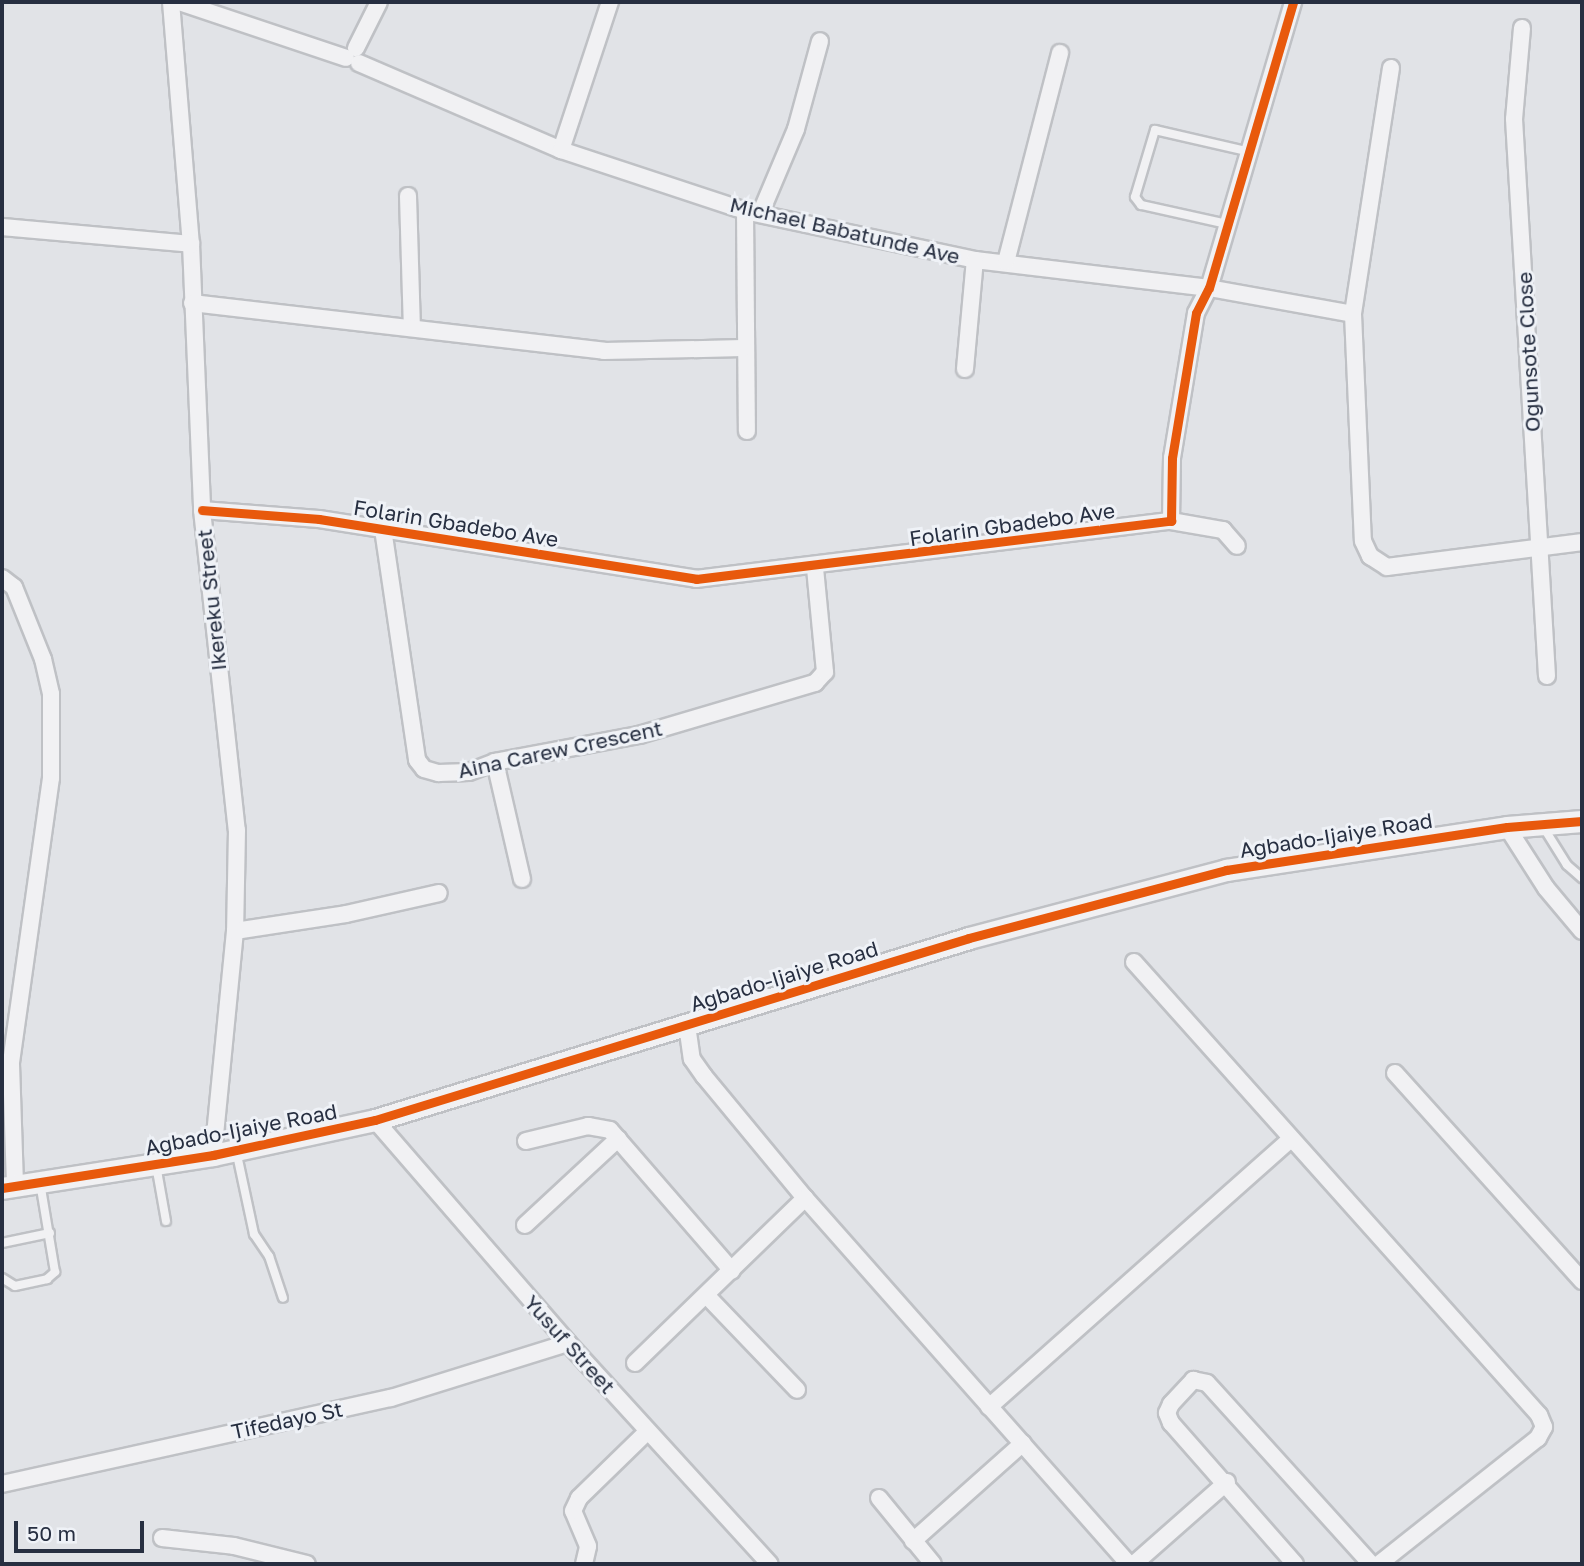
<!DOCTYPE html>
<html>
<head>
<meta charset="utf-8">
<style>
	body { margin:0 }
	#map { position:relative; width:1584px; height:1566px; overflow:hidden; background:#e1e3e7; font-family:"Golos Text",sans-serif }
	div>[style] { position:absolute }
	.roads { filter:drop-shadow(2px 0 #bfc1c5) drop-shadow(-2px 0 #bfc1c5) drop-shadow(0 2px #bfc1c5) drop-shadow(0 -2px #bfc1c5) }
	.service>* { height:8px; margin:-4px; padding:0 4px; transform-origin:4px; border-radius:4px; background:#f1f1f3 }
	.minor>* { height:16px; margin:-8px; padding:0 8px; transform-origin:8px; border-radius:8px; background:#f1f1f3 }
	.tertiary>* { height:21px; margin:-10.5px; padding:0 10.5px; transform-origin:10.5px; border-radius:10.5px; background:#f1f1f3 }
	.cycleway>* { height:9px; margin:-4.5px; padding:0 4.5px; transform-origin:4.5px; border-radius:4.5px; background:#e8590c }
	span { translate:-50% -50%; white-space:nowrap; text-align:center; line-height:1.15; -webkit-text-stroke:6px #eff2f7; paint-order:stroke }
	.street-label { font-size:21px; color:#272f41 }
	.frame { position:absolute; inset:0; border:4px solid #272f41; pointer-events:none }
	.scale { position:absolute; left:14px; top:1521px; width:130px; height:32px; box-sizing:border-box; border:4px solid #272f41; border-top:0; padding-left:9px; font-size:21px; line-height:24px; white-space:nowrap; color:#272f41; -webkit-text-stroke:5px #eff2f7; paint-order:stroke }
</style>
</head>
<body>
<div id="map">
	<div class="roads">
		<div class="service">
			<div style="left:1227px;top:224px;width:88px;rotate:-167.5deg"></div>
			<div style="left:1141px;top:205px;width:10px;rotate:-127deg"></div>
			<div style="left:1135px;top:197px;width:70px;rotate:-73.4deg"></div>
			<div style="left:1155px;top:130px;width:93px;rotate:13deg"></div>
			<div style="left:1542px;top:825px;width:47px;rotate:58deg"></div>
			<div style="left:1567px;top:865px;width:20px;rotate:41deg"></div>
			<div style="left:236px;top:1150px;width:86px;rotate:77.9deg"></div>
			<div style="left:254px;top:1234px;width:27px;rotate:56deg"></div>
			<div style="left:269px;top:1256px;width:44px;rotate:71.6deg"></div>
			<div style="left:156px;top:1165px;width:57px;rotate:79.9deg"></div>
			<div style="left:2px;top:1243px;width:49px;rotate:-11.8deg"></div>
			<div style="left:2px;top:1278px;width:15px;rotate:32deg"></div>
			<div style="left:15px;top:1286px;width:33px;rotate:-12deg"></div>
			<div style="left:47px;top:1279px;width:11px;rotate:-41deg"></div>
			<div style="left:55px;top:1272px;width:91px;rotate:-99.5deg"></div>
		</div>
		<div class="minor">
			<div style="left:171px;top:2px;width:243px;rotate:85.3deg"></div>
			<div style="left:191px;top:244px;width:266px;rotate:87.6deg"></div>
			<div style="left:202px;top:510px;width:322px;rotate:83.8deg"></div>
			<div style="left:237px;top:830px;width:101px;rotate:91.1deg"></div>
			<div style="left:235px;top:931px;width:225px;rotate:95.6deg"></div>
			<div style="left:179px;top:2px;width:176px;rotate:18.5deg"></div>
			<div style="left:1522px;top:28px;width:91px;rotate:95deg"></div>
			<div style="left:1514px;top:119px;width:558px;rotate:86.61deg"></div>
			<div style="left:356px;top:48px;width:51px;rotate:-63.4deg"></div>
			<div style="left:359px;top:63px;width:220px;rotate:23.3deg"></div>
			<div style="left:561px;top:150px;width:194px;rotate:18.3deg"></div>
			<div style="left:745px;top:211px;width:235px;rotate:12deg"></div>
			<div style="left:975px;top:260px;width:236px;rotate:6.8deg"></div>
			<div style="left:1209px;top:288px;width:146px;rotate:10.2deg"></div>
			<div style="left:1391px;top:68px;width:249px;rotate:98.8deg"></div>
			<div style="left:1353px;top:314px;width:227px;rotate:87.5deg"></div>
			<div style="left:1363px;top:541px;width:17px;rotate:65deg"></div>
			<div style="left:1370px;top:556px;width:20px;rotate:33deg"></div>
			<div style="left:1387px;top:567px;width:197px;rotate:-7.3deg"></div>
			<div style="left:561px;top:150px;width:156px;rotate:-71.7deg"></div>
			<div style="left:408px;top:196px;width:132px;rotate:88.3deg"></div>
			<div style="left:745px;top:211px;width:220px;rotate:89.5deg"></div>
			<div style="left:761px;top:212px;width:90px;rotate:-67.1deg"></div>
			<div style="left:796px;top:129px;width:91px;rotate:-74.7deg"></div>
			<div style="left:2px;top:227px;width:190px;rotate:5.1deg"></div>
			<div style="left:1006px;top:262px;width:216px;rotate:-75.5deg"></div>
			<div style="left:192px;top:303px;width:415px;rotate:6.6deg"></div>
			<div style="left:604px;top:351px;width:139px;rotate:-1.2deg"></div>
			<div style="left:965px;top:369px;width:109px;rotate:-84.8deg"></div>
			<div style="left:202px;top:510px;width:117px;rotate:4.4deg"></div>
			<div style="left:319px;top:519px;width:382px;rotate:9deg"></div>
			<div style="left:696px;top:579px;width:479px;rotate:-7deg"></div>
			<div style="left:1171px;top:521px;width:63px;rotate:-89.1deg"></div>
			<div style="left:1172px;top:458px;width:147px;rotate:-80.6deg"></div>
			<div style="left:1196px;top:313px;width:28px;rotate:-63deg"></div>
			<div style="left:1209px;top:288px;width:298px;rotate:-73.6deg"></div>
			<div style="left:1171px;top:521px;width:53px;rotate:9.8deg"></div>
			<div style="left:1223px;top:530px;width:21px;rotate:49deg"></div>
			<div style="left:383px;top:529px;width:233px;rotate:81.6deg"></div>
			<div style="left:417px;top:760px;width:11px;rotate:52deg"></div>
			<div style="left:424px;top:769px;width:15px;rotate:16deg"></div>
			<div style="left:438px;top:773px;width:31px;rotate:-2deg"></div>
			<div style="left:469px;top:772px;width:28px;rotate:-21deg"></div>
			<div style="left:495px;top:762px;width:147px;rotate:-10.6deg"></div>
			<div style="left:639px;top:735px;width:184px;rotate:-16.5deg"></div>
			<div style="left:815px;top:683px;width:15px;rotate:-48deg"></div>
			<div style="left:825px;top:672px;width:104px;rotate:-95.5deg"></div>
			<div style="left:2px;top:578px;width:15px;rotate:37deg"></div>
			<div style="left:14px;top:587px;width:78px;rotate:68.1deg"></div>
			<div style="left:43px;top:659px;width:36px;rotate:77deg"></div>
			<div style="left:51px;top:694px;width:84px;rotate:90deg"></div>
			<div style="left:51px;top:778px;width:289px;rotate:98deg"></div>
			<div style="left:11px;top:1064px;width:122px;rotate:88.1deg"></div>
			<div style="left:495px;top:762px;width:120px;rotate:77deg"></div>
			<div style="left:1507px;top:827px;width:72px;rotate:57.4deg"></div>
			<div style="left:1546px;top:888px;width:56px;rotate:50.1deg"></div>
			<div style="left:235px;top:931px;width:112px;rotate:-8.7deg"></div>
			<div style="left:346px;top:914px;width:95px;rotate:-12.7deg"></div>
			<div style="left:1134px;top:962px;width:608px;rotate:48.2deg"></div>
			<div style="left:1539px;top:1415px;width:13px;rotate:67deg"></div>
			<div style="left:1544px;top:1427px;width:13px;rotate:119deg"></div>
			<div style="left:1538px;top:1438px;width:203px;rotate:141.6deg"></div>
			<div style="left:687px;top:1025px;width:34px;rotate:82deg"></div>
			<div style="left:692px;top:1059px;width:21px;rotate:55deg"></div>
			<div style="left:704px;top:1076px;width:158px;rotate:50.4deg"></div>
			<div style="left:805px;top:1198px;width:489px;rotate:48.5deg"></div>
			<div style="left:1395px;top:1073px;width:280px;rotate:48deg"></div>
			<div style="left:375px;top:1120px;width:295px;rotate:49.1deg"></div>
			<div style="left:568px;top:1343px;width:299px;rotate:47.6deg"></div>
			<div style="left:526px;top:1141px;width:64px;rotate:-13.6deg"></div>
			<div style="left:588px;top:1126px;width:22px;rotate:10deg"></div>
			<div style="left:610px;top:1130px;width:186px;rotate:49.1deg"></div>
			<div style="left:525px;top:1225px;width:127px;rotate:-42.8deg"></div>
			<div style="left:707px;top:1296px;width:130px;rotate:46.2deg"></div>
			<div style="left:635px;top:1363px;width:237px;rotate:-44.1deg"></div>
			<div style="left:989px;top:1407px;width:402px;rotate:-41.6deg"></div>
			<div style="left:2px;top:1484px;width:398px;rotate:-12.5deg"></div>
			<div style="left:391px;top:1398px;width:185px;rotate:-17.3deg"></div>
			<div style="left:879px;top:1498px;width:85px;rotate:50.7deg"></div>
			<div style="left:162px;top:1538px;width:72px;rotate:6.3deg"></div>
			<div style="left:234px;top:1546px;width:75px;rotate:13.9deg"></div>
			<div style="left:913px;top:1541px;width:147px;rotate:-41.7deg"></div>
			<div style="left:584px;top:1564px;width:18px;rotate:-77deg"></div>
			<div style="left:588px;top:1546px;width:38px;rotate:-113deg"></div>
			<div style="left:573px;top:1511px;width:14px;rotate:-65deg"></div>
			<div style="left:579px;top:1498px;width:96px;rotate:-44.2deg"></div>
			<div style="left:1134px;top:1564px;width:124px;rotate:-41.4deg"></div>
			<div style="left:1295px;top:1564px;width:188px;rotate:-131.3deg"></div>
			<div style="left:1171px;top:1423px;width:11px;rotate:-112deg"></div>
			<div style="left:1167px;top:1413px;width:10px;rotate:-66deg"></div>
			<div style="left:1171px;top:1404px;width:33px;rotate:-47deg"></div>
			<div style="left:1193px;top:1380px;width:14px;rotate:12deg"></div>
			<div style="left:1207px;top:1383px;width:244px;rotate:47.8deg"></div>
		</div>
		<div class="tertiary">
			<div style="left:2px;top:1188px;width:214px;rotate:-8.9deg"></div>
			<div style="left:213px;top:1155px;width:166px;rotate:-12.2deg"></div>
			<div style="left:375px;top:1120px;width:621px;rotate:-17.03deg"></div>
			<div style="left:969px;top:938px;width:266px;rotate:-14.8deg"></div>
			<div style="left:1226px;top:870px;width:284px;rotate:-8.7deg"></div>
			<div style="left:1507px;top:827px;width:75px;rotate:-4.6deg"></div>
		</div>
	</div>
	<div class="cycleway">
		<div style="left:202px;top:510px;width:117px;rotate:4.4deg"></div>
		<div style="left:319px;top:519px;width:382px;rotate:9deg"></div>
		<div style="left:696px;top:579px;width:479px;rotate:-7deg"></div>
		<div style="left:1171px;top:521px;width:63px;rotate:-89.1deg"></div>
		<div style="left:1172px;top:458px;width:147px;rotate:-80.6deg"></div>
		<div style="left:1196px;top:313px;width:28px;rotate:-63deg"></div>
		<div style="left:1209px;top:288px;width:298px;rotate:-73.6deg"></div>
		<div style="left:2px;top:1188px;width:214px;rotate:-8.9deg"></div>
		<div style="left:213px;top:1155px;width:166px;rotate:-12.2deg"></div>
		<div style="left:375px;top:1120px;width:621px;rotate:-17.03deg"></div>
		<div style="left:969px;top:938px;width:266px;rotate:-14.8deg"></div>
		<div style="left:1226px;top:870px;width:284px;rotate:-8.7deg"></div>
		<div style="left:1507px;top:827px;width:75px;rotate:-4.6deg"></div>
	</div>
	<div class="street-label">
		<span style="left:845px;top:230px;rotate:13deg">Michael Babatunde Ave</span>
		<span style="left:1528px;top:352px;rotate:-93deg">Ogunsote Close</span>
		<span style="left:456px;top:523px;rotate:9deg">Folarin Gbadebo Ave</span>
		<span style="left:1012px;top:524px;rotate:-8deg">Folarin Gbadebo Ave</span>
		<span style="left:211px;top:600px;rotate:-96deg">Ikereku Street</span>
		<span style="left:560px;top:749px;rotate:-12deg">Aina Carew Crescent</span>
		<span style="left:1336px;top:835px;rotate:-9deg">Agbado-Ijaiye Road</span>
		<span style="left:784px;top:976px;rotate:-17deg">Agbado-Ijaiye Road</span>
		<span style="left:241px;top:1129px;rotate:-11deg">Agbado-Ijaiye Road</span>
		<span style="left:570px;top:1344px;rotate:48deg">Yusuf Street</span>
		<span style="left:287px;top:1420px;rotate:-12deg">Tifedayo St</span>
	</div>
	<div class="frame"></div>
	<div class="scale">50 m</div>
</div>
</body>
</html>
